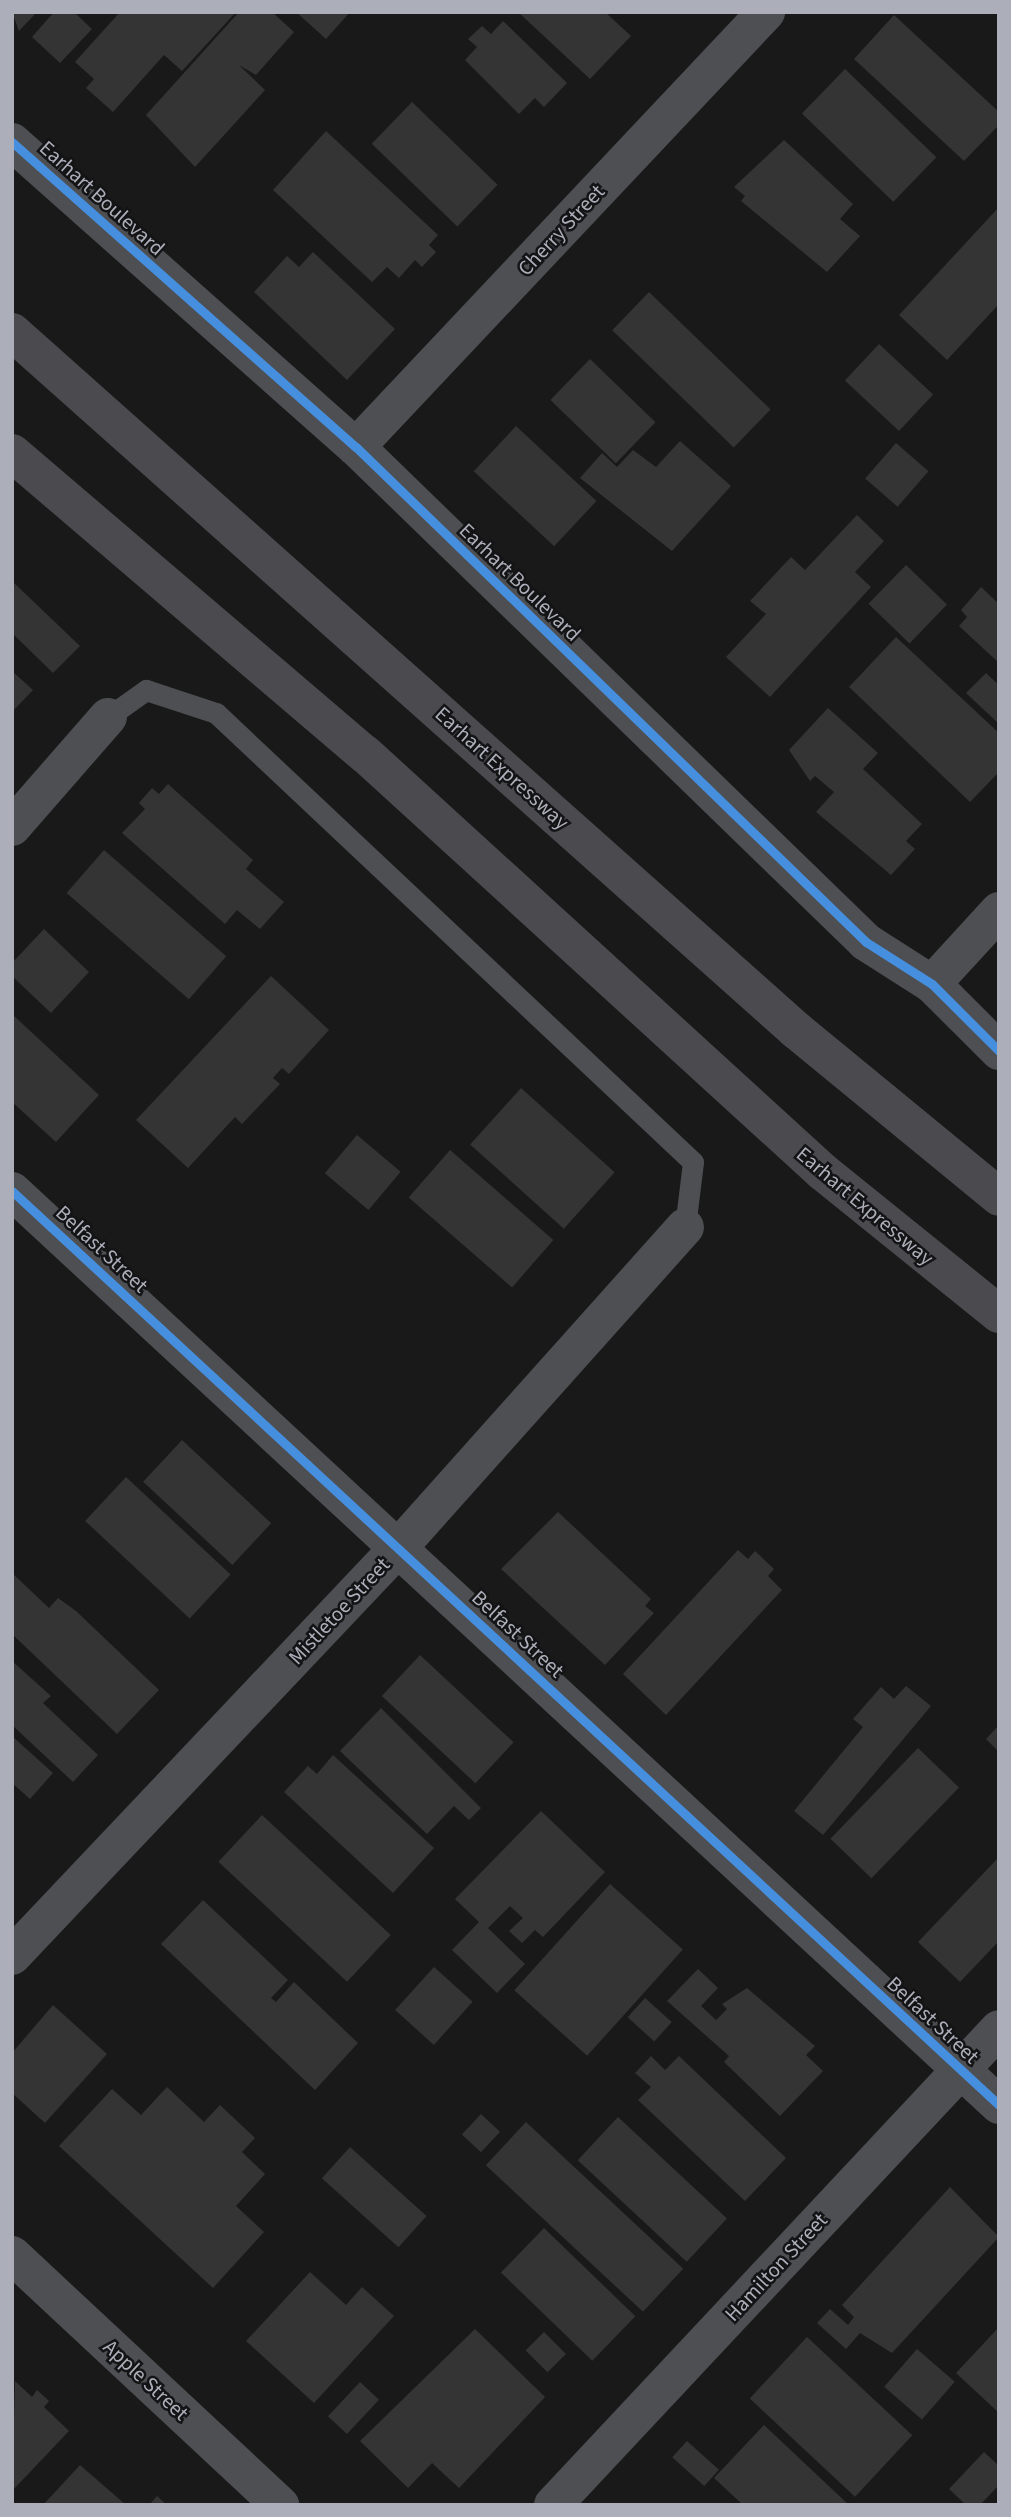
<!DOCTYPE html>
<html>
<head>
<meta charset="utf-8">
<style>
	body { margin:0 }
	#map { position:relative; width:1011px; height:2517px; overflow:hidden; background:#191919; font-family:"Source Sans 3",sans-serif }
	div>[style] { position:absolute }
	.building>* { inset:0; background:#343434; transform-origin:0 0 }
	.lane>* { height:21px; margin:-10.5px; padding:0 10.5px; transform-origin:10.5px; border-radius:10.5px; background:#4e4f52 }
	.street>* { height:38px; margin:-19px; padding:0 19px; transform-origin:19px; border-radius:19px; background:#4e4f52 }
	.highway>* { height:38px; margin:-19px; padding:0 19px; transform-origin:19px; border-radius:19px; background:#4b4b4f }
	.cycleway>* { height:9px; margin:-4.5px; padding:0 4.5px; transform-origin:4.5px; border-radius:4.5px; background:#468fdf }
	span { translate:-50% -50%; white-space:nowrap; text-align:center; line-height:1.15; -webkit-text-stroke:5px #141315; paint-order:stroke }
	.street-label { font-size:21px; color:#acafb9 }
	.frame { position:absolute; inset:0; border:14px solid #acafb9; pointer-events:none }
</style>
</head>
<body>
<div id="map">
	<div class="building">
		<div style="clip-path:polygon(12px 12px,37px 12px,19px 31px)"></div>
		<div style="clip-path:polygon(54px 12px,74px 12px,92px 29px,60px 63px,32px 37px)"></div>
		<div style="clip-path:polygon(120px 12px,236px 12px,182px 71px,164px 55px,113px 112px,86px 88px,94px 79px,75px 62px)"></div>
		<div style="clip-path:polygon(239px 12px,272px 12px,294px 32px,256px 75px,239px 65px,265px 90px,195px 167px,146px 115px)"></div>
		<div style="clip-path:polygon(296px 12px,350px 12px,326px 39px)"></div>
		<div style="clip-path:polygon(518px 12px,605px 12px,631px 36px,590px 79px)"></div>
		<div style="clip-path:polygon(894px 15px,999px 112px,999px 125px,964px 161px,854px 59px)"></div>
		<div style="clip-path:polygon(503px 21px,567px 83px,544px 107px,535px 98px,519px 114px,465px 60px,477px 47px,468px 39px,482px 26px,491px 34px)"></div>
		<div style="left:845px;top:69px;width:127px;height:62px;rotate:44deg"></div>
		<div style="left:412px;top:102px;width:119px;height:58px;rotate:44deg"></div>
		<div style="clip-path:polygon(326px 131px,438px 235px,429px 245px,436px 252px,422px 267px,415px 260px,399px 278px,387px 267px,372px 282px,273px 190px)"></div>
		<div style="clip-path:polygon(784px 140px,853px 204px,840px 219px,860px 236px,827px 272px,741px 201px,745px 196px,734px 187px)"></div>
		<div style="clip-path:polygon(999px 207px,999px 304px,947px 360px,899px 315px)"></div>
		<div style="clip-path:polygon(313px 252px,395px 329px,347px 380px,254px 292px,287px 256px,299px 267px)"></div>
		<div style="left:649px;top:292px;width:169px;height:53px;rotate:44deg"></div>
		<div style="left:879px;top:344px;width:74px;height:50px;rotate:43deg"></div>
		<div style="left:590px;top:359px;width:91px;height:57px;rotate:44deg"></div>
		<div style="left:516px;top:426px;width:110px;height:62px;rotate:43deg"></div>
		<div style="clip-path:polygon(680px 441px,731px 486px,672px 551px,580px 478px,602px 453px,617px 467px,633px 450px,656px 467px)"></div>
		<div style="left:896px;top:443px;width:43px;height:47px;rotate:41deg"></div>
		<div style="clip-path:polygon(857px 515px,884px 541px,855px 572px,871px 587px,770px 697px,726px 657px,766px 614px,750px 601px,791px 557px,805px 570px)"></div>
		<div style="left:906px;top:565px;width:57px;height:54px;rotate:44deg"></div>
		<div style="clip-path:polygon(12px 581px,80px 646px,53px 673px,12px 633px)"></div>
		<div style="clip-path:polygon(981px 587px,999px 604px,999px 663px,959px 626px,967px 617px,961px 610px)"></div>
		<div style="clip-path:polygon(896px 637px,999px 733px,999px 772px,970px 802px,849px 687px)"></div>
		<div style="clip-path:polygon(12px 671px,33px 690px,12px 712px)"></div>
		<div style="clip-path:polygon(986px 673px,999px 685px,999px 724px,966px 693px)"></div>
		<div style="clip-path:polygon(828px 708px,878px 753px,863px 769px,922px 824px,906px 841px,915px 849px,891px 875px,816px 812px,834px 792px,815px 776px,810px 781px,789px 750px)"></div>
		<div style="clip-path:polygon(168px 784px,253px 860px,246px 869px,284px 902px,260px 929px,237px 910px,225px 924px,122px 833px,145px 809px,139px 803px,152px 788px,159px 794px)"></div>
		<div style="left:104px;top:850px;width:162px;height:57px;rotate:41deg"></div>
		<div style="clip-path:polygon(44px 929px,89px 972px,51px 1013px,12px 976px,12px 963px)"></div>
		<div style="clip-path:polygon(271px 976px,329px 1030px,289px 1074px,282px 1068px,273px 1078px,280px 1084px,242px 1124px,235px 1117px,188px 1168px,136px 1120px)"></div>
		<div style="clip-path:polygon(12px 1014px,99px 1095px,56px 1142px,12px 1102px)"></div>
		<div style="left:521px;top:1088px;width:126px;height:76px;rotate:42deg"></div>
		<div style="left:357px;top:1135px;width:57px;height:50px;rotate:40deg"></div>
		<div style="left:450px;top:1150px;width:137px;height:63px;rotate:41deg"></div>
		<div style="left:182px;top:1440px;width:122px;height:57px;rotate:43deg"></div>
		<div style="left:126px;top:1477px;width:143px;height:60px;rotate:43deg"></div>
		<div style="clip-path:polygon(558px 1512px,651px 1599px,645px 1606px,654px 1613px,605px 1665px,501px 1569px)"></div>
		<div style="clip-path:polygon(738px 1550px,748px 1559px,755px 1551px,774px 1569px,768px 1576px,782px 1590px,666px 1715px,623px 1674px)"></div>
		<div style="clip-path:polygon(12px 1573px,49px 1608px,58px 1598px,76px 1611px,159px 1690px,117px 1734px,12px 1634px)"></div>
		<div style="left:420px;top:1655px;width:128px;height:56px;rotate:43deg"></div>
		<div style="clip-path:polygon(12px 1661px,51px 1696px,43px 1703px,98px 1755px,73px 1782px,12px 1725px)"></div>
		<div style="clip-path:polygon(906px 1686px,931px 1706px,823px 1835px,794px 1811px,863px 1727px,853px 1719px,881px 1687px,894px 1699px)"></div>
		<div style="clip-path:polygon(381px 1708px,481px 1808px,469px 1820px,454px 1806px,427px 1834px,340px 1751px)"></div>
		<div style="clip-path:polygon(999px 1725px,999px 1752px,986px 1739px)"></div>
		<div style="clip-path:polygon(12px 1736px,53px 1773px,30px 1799px,12px 1783px)"></div>
		<div style="left:918px;top:1748px;width:57px;height:126px;rotate:44deg"></div>
		<div style="clip-path:polygon(333px 1755px,434px 1848px,393px 1893px,284px 1792px,308px 1766px,317px 1774px)"></div>
		<div style="clip-path:polygon(541px 1811px,605px 1872px,543px 1937px,535px 1930px,522px 1943px,509px 1931px,523px 1918px,510px 1906px,488px 1928px,525px 1964px,497px 1993px,452px 1950px,479px 1922px,455px 1899px)"></div>
		<div style="left:262px;top:1815px;width:176px;height:64px;rotate:43deg"></div>
		<div style="clip-path:polygon(999px 1857px,999px 1941px,960px 1982px,918px 1942px)"></div>
		<div style="left:610px;top:1884px;width:98px;height:143px;rotate:42deg"></div>
		<div style="clip-path:polygon(203px 1900px,288px 1980px,271px 1998px,276px 2002px,294px 1982px,358px 2043px,315px 2090px,161px 1944px)"></div>
		<div style="left:434px;top:1967px;width:52px;height:58px;rotate:42deg"></div>
		<div style="clip-path:polygon(698px 1969px,718px 1988px,701px 2006px,716px 2020px,727px 2009px,722px 2004px,747px 1988px,815px 2046px,806px 2055px,823px 2071px,780px 2116px,724px 2062px,729px 2056px,667px 2001px)"></div>
		<div style="left:645px;top:1998px;width:36px;height:26px;rotate:42deg"></div>
		<div style="clip-path:polygon(53px 2005px,107px 2054px,45px 2123px,12px 2093px,12px 2053px)"></div>
		<div style="clip-path:polygon(651px 2056px,665px 2070px,679px 2056px,786px 2158px,745px 2201px,638px 2100px,651px 2087px,635px 2073px)"></div>
		<div style="clip-path:polygon(167px 2087px,204px 2122px,220px 2105px,255px 2138px,242px 2152px,265px 2174px,236px 2206px,264px 2232px,213px 2288px,59px 2146px,112px 2089px,141px 2115px)"></div>
		<div style="left:481px;top:2114px;width:26px;height:28px;rotate:43deg"></div>
		<div style="left:618px;top:2117px;width:149px;height:59px;rotate:43deg"></div>
		<div style="left:526px;top:2122px;width:215px;height:59px;rotate:43deg"></div>
		<div style="left:350px;top:2147px;width:103px;height:42px;rotate:42deg"></div>
		<div style="clip-path:polygon(950px 2187px,999px 2237px,892px 2353px,860px 2333px,846px 2349px,817px 2323px,830px 2309px,848px 2325px,854px 2317px,842px 2305px)"></div>
		<div style="left:544px;top:2228px;width:127px;height:62px;rotate:44deg"></div>
		<div style="clip-path:polygon(310px 2272px,346px 2305px,362px 2287px,394px 2316px,314px 2403px,246px 2341px)"></div>
		<div style="clip-path:polygon(999px 2327px,999px 2413px,956px 2373px)"></div>
		<div style="clip-path:polygon(475px 2329px,545px 2397px,459px 2488px,432px 2463px,408px 2488px,360px 2441px)"></div>
		<div style="left:544px;top:2332px;width:31px;height:26px;rotate:45deg"></div>
		<div style="left:807px;top:2337px;width:144px;height:84px;rotate:43deg"></div>
		<div style="left:917px;top:2349px;width:50px;height:50px;rotate:41deg"></div>
		<div style="clip-path:polygon(15px 2381px,32px 2397px,37px 2390px,49px 2401px,44px 2407px,69px 2431px,12px 2491px)"></div>
		<div style="left:360px;top:2382px;width:26px;height:47px;rotate:43deg"></div>
		<div style="clip-path:polygon(764px 2425px,849px 2505px,743px 2505px,714px 2478px)"></div>
		<div style="left:687px;top:2441px;width:43px;height:22px;rotate:42deg"></div>
		<div style="clip-path:polygon(984px 2452px,999px 2466px,999px 2485px,980px 2505px,966px 2505px,949px 2489px)"></div>
		<div style="clip-path:polygon(80px 2465px,126px 2505px,43px 2505px)"></div>
		<div style="clip-path:polygon(157px 2496px,167px 2505px,149px 2505px)"></div>
	</div>
	<div class="lane">
		<div style="left:108px;top:717px;width:47px;rotate:-35.4deg"></div>
		<div style="left:146px;top:690px;width:74px;rotate:18.2deg"></div>
		<div style="left:216px;top:713px;width:655px;rotate:43.27deg"></div>
		<div style="left:693px;top:1162px;width:65px;rotate:97deg"></div>
	</div>
	<div class="street">
		<div style="left:12px;top:142px;width:460px;rotate:41.6deg"></div>
		<div style="left:356px;top:447px;width:711px;rotate:44.14deg"></div>
		<div style="left:866px;top:942px;width:78px;rotate:32.5deg"></div>
		<div style="left:932px;top:984px;width:95px;rotate:45deg"></div>
		<div style="left:356px;top:447px;width:598px;rotate:-46.69deg"></div>
		<div style="left:12px;top:827px;width:146px;rotate:-48.9deg"></div>
		<div style="left:932px;top:984px;width:99px;rotate:-47.5deg"></div>
		<div style="left:12px;top:1191px;width:1345px;rotate:42.8deg"></div>
		<div style="left:12px;top:1956px;width:563px;rotate:-46.58deg"></div>
		<div style="left:399px;top:1547px;width:429px;rotate:-48.2deg"></div>
		<div style="left:12px;top:2255px;width:367px;rotate:43deg"></div>
		<div style="left:553px;top:2505px;width:652px;rotate:-46.86deg"></div>
	</div>
	<div class="highway">
		<div style="left:12px;top:332px;width:1050px;rotate:41.68deg"></div>
		<div style="left:796px;top:1030px;width:263px;rotate:39.4deg"></div>
		<div style="left:12px;top:453px;width:464px;rotate:40.5deg"></div>
		<div style="left:365px;top:754px;width:620px;rotate:42.39deg"></div>
		<div style="left:823px;top:1172px;width:226px;rotate:38.9deg"></div>
	</div>
	<div class="cycleway">
		<div style="left:12px;top:142px;width:460px;rotate:41.6deg"></div>
		<div style="left:356px;top:447px;width:711px;rotate:44.14deg"></div>
		<div style="left:866px;top:942px;width:78px;rotate:32.5deg"></div>
		<div style="left:932px;top:984px;width:95px;rotate:45deg"></div>
		<div style="left:12px;top:1191px;width:1345px;rotate:42.8deg"></div>
	</div>
	<div class="street-label">
		<span style="left:102px;top:198px;rotate:42deg">Earhart Boulevard</span>
		<span style="left:561px;top:230px;rotate:-47deg">Cherry Street</span>
		<span style="left:520px;top:582px;rotate:44deg">Earhart Boulevard</span>
		<span style="left:502px;top:768px;rotate:42deg">Earhart Expressway</span>
		<span style="left:865px;top:1206px;rotate:40deg">Earhart Expressway</span>
		<span style="left:102px;top:1249px;rotate:43deg">Belfast Street</span>
		<span style="left:339px;top:1611px;rotate:-47deg">Mistletoe Street</span>
		<span style="left:518px;top:1634px;rotate:43deg">Belfast Street</span>
		<span style="left:933px;top:2020px;rotate:43deg">Belfast Street</span>
		<span style="left:776px;top:2267px;rotate:-47deg">Hamilton Street</span>
		<span style="left:146px;top:2380px;rotate:43deg">Apple Street</span>
	</div>
	<div class="frame"></div>
</div>
</body>
</html>
